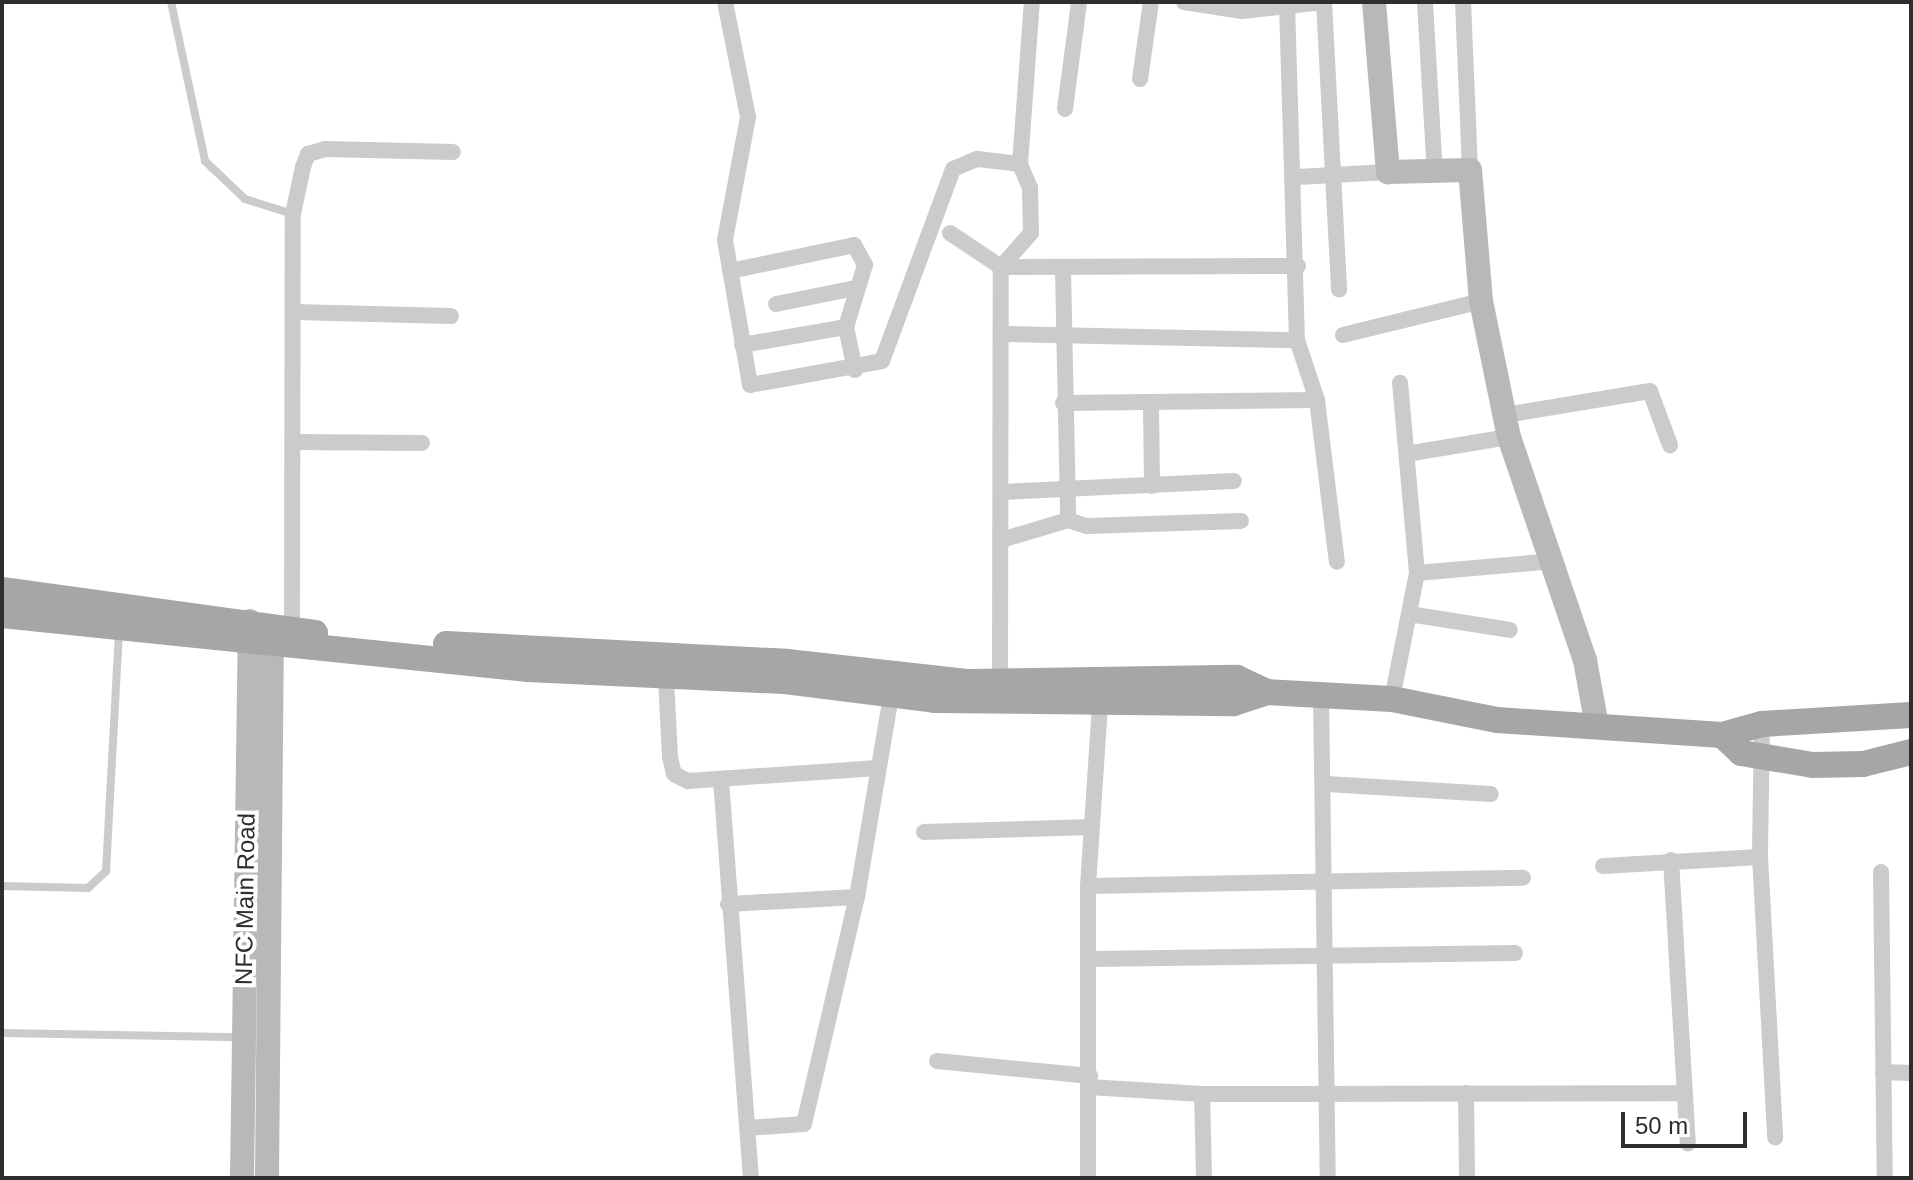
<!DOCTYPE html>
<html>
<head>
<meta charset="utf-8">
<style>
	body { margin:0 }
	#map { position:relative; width:1913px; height:1180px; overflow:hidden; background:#fff; font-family:Arial,sans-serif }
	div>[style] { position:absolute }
	.lane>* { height:8px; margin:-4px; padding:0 4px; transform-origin:4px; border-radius:4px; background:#cbcbcb }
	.street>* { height:16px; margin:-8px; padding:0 8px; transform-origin:8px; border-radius:8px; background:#cbcbcb }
	.secondary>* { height:24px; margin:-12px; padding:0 12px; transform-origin:12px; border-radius:12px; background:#b8b8b8 }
	.primary>* { height:26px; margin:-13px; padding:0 13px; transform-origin:13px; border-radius:13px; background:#a6a6a6 }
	span { translate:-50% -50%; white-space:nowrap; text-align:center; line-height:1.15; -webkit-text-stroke:8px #fff; paint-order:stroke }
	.street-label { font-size:24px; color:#2e2e2e }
	.frame { position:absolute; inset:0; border:4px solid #2e2e2e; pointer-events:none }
	.scale { position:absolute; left:1621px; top:1112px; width:126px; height:36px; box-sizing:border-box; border:4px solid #2e2e2e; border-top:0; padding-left:10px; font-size:24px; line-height:28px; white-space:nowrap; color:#2e2e2e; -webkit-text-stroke:6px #fff; paint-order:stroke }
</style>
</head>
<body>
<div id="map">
	<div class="lane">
		<div style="left:171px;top:2px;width:163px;rotate:77.9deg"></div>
		<div style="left:205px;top:161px;width:55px;rotate:43.5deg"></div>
		<div style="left:245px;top:199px;width:50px;rotate:17.4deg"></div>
		<div style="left:2px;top:886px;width:86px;rotate:1.3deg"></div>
		<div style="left:88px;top:888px;width:25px;rotate:-43deg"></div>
		<div style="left:106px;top:871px;width:241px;rotate:-86.9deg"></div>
		<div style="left:2px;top:1033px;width:239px;rotate:1deg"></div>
	</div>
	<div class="street">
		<div style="left:725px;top:2px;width:117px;rotate:78.7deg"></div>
		<div style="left:748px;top:117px;width:125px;rotate:100.6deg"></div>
		<div style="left:725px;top:240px;width:147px;rotate:80.2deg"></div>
		<div style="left:750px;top:385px;width:134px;rotate:-10.3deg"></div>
		<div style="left:882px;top:361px;width:205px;rotate:-69.7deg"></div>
		<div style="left:953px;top:169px;width:26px;rotate:-23deg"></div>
		<div style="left:977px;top:159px;width:43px;rotate:6.6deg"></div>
		<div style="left:1184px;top:2px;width:59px;rotate:8.8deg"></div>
		<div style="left:1242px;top:11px;width:81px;rotate:-6.4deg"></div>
		<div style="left:1324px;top:2px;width:288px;rotate:87deg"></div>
		<div style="left:1425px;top:2px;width:171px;rotate:86.7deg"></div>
		<div style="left:1463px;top:2px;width:168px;rotate:87.6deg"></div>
		<div style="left:1287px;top:4px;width:336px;rotate:88.3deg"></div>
		<div style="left:1297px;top:340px;width:63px;rotate:71.6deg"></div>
		<div style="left:1317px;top:400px;width:163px;rotate:83deg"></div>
		<div style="left:1140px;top:79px;width:78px;rotate:-81.9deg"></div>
		<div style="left:1065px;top:109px;width:108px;rotate:-82.5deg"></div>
		<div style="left:1297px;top:177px;width:91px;rotate:-3.1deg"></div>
		<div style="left:950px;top:233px;width:61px;rotate:33.7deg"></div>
		<div style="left:1001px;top:267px;width:297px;rotate:-0.2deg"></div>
		<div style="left:730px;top:271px;width:127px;rotate:-11.8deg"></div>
		<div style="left:854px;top:245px;width:23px;rotate:61deg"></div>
		<div style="left:865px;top:265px;width:65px;rotate:107deg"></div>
		<div style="left:846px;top:327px;width:44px;rotate:78.2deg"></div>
		<div style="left:1063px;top:271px;width:249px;rotate:88.8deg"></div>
		<div style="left:1068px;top:520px;width:20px;rotate:18deg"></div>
		<div style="left:1087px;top:526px;width:154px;rotate:-1.9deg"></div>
		<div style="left:776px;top:304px;width:81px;rotate:-11.4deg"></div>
		<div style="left:294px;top:312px;width:157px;rotate:1.5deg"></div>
		<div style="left:1001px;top:334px;width:296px;rotate:1.2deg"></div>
		<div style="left:1343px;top:335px;width:142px;rotate:-13.8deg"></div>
		<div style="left:742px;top:345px;width:106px;rotate:-9.8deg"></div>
		<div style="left:1063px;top:403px;width:254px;rotate:-0.7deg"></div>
		<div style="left:1151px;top:404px;width:82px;rotate:89.3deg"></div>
		<div style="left:1505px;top:415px;width:147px;rotate:-9.4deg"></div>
		<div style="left:1650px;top:391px;width:58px;rotate:69.7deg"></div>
		<div style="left:294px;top:442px;width:128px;rotate:0.4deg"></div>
		<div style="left:1412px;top:453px;width:98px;rotate:-9.4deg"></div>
		<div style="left:1001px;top:492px;width:233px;rotate:-2.7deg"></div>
		<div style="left:1001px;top:540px;width:70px;rotate:-16.6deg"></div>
		<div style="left:1417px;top:573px;width:138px;rotate:-5deg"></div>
		<div style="left:1409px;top:614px;width:102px;rotate:9deg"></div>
		<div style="left:292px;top:628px;width:414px;rotate:-89.9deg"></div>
		<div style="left:293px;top:214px;width:48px;rotate:-78deg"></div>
		<div style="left:303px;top:167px;width:14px;rotate:-69deg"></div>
		<div style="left:308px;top:154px;width:18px;rotate:-16deg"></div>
		<div style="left:325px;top:149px;width:128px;rotate:1.3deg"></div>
		<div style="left:666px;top:678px;width:79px;rotate:87.1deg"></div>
		<div style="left:670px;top:757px;width:17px;rotate:77deg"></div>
		<div style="left:674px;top:774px;width:16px;rotate:27deg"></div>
		<div style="left:688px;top:781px;width:190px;rotate:-3.9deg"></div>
		<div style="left:1000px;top:683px;width:416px;rotate:-89.9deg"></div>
		<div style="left:1001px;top:267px;width:45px;rotate:-48.6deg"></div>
		<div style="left:1031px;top:233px;width:45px;rotate:-91.3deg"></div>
		<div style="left:1030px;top:188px;width:26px;rotate:-113deg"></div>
		<div style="left:1020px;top:164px;width:162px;rotate:-85.8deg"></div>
		<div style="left:1321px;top:695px;width:483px;rotate:89.2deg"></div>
		<div style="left:1392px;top:699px;width:128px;rotate:-78.8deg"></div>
		<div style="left:1417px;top:573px;width:191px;rotate:-95.1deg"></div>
		<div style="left:1762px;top:724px;width:133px;rotate:90.9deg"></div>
		<div style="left:1760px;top:857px;width:281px;rotate:86.9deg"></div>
		<div style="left:721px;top:780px;width:399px;rotate:85.7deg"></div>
		<div style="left:1327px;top:784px;width:164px;rotate:3.5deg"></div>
		<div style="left:924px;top:832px;width:167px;rotate:-1.7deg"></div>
		<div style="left:1671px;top:860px;width:284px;rotate:86.6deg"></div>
		<div style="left:1603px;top:866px;width:157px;rotate:-3.3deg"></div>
		<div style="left:1881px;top:872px;width:306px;rotate:89.3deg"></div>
		<div style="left:1088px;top:886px;width:435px;rotate:-1.1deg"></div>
		<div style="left:728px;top:904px;width:129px;rotate:-3.1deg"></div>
		<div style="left:1092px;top:959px;width:423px;rotate:-0.8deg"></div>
		<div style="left:937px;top:1061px;width:154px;rotate:5.6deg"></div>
		<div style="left:1883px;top:1072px;width:28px;rotate:2deg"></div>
		<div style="left:1089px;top:1087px;width:113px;rotate:3.5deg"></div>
		<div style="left:1202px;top:1094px;width:482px;rotate:-0.1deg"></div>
		<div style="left:1466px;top:1093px;width:85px;rotate:89.3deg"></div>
		<div style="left:1202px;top:1094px;width:84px;rotate:88.6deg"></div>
		<div style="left:748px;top:1128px;width:56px;rotate:-4.1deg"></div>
		<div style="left:804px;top:1124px;width:233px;rotate:-76.9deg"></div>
		<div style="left:857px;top:897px;width:205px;rotate:-80.4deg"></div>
		<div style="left:1088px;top:1178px;width:292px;rotate:-90deg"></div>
		<div style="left:1088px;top:886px;width:181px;rotate:-86.2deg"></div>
	</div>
	<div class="secondary">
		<div style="left:1374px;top:2px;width:171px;rotate:85.3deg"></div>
		<div style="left:1388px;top:172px;width:82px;rotate:-1.4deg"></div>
		<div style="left:1470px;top:170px;width:131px;rotate:85.2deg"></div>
		<div style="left:1481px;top:301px;width:139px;rotate:78.4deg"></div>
		<div style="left:1509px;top:437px;width:236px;rotate:71.2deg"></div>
		<div style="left:1585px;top:660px;width:67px;rotate:79.7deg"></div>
		<div style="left:242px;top:1178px;width:557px;rotate:-89.18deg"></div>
		<div style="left:267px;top:1178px;width:552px;rotate:-89.48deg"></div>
	</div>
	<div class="primary">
		<div style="left:2px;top:590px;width:316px;rotate:7.8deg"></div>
		<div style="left:2px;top:615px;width:529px;rotate:5.86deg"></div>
		<div style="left:528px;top:669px;width:257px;rotate:2.7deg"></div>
		<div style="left:785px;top:681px;width:151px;rotate:7.2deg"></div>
		<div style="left:935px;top:700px;width:299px;rotate:0.6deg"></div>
		<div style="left:1234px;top:703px;width:35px;rotate:-18deg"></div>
		<div style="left:1267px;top:692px;width:125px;rotate:3.2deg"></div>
		<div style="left:1392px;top:699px;width:107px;rotate:11.3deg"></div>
		<div style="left:1497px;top:720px;width:225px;rotate:3.8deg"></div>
		<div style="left:1722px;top:735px;width:26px;rotate:43deg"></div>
		<div style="left:1741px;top:753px;width:73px;rotate:9.5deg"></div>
		<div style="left:1813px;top:765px;width:50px;rotate:-1.1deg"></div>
		<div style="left:1863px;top:764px;width:49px;rotate:-14deg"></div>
		<div style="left:446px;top:644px;width:341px;rotate:3deg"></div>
		<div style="left:787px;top:662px;width:183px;rotate:6.3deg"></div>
		<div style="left:969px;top:682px;width:268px;rotate:-0.9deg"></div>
		<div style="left:1237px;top:678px;width:33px;rotate:25deg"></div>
		<div style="left:1722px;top:735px;width:41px;rotate:-15.4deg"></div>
		<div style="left:1762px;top:724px;width:149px;rotate:-3.5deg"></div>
	</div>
	<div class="street-label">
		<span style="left:245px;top:899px;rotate:-89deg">NFC Main Road</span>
	</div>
	<div class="frame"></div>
	<div class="scale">50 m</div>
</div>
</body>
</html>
